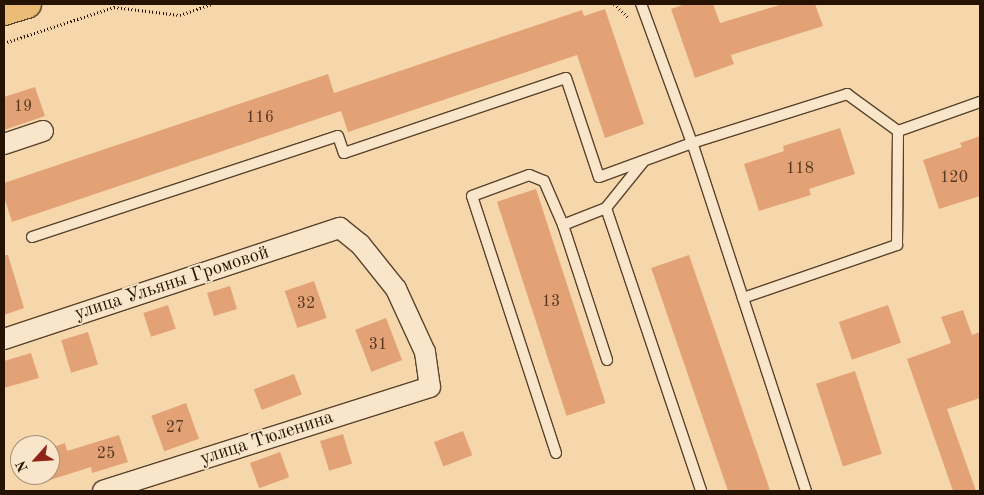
<!DOCTYPE html>
<html>
<head>
<meta charset="utf-8">
<style>
	body { margin:0 }
	#map { position:relative; width:984px; height:495px; overflow:hidden; background:#f6d7ac; font-family:"Old Standard TT",serif }
	div>[style] { position:absolute }
	.building>* { inset:0; background:#e3a276; transform-origin:0 0 }
	.path>* { height:3px; margin-top:-1.5px; transform-origin:0; background:repeating-linear-gradient(90deg,#261201 0 1px,transparent 0 3.5px) }
	.roads { filter:drop-shadow(1px 0 #5a432c) drop-shadow(-1px 0 #5a432c) drop-shadow(0 1px #5a432c) drop-shadow(0 -1px #5a432c) }
	.service>* { height:10px; margin:-5px; padding:0 5px; transform-origin:5px; border-radius:5px; background:#f9e5c9 }
	.minor>* { height:20px; margin:-10px; padding:0 10px; transform-origin:10px; border-radius:10px; background:#f9e5c9 }
	.primary>* { height:28px; margin:-14px; padding:0 14px; transform-origin:14px; border-radius:14px; background:#ebbc76 }
	span { translate:-50% -50%; white-space:nowrap; text-align:center; line-height:1.15; -webkit-text-stroke:4px #f9e5c9; paint-order:stroke }
	.number-label { font-size:16px; color:#55361e }
	.number-label span { -webkit-text-stroke-width:0 }
	.street-label { font-size:19px; color:#261201 }
	.frame { position:absolute; inset:0; border:5px solid #261201; pointer-events:none }
	.north { position:absolute; left:10px; top:435px; width:50px; height:50px; box-sizing:border-box; background:#f9e5c9; border:1px solid #a59179; border-radius:50%; rotate:244deg; font-size:14px; font-weight:700; line-height:20px; text-align:center; color:#261201 }
	.north::after { content:''; display:block; margin:auto; width:18px; height:22px; background:#8f2418; clip-path:polygon(50% 0,100% 100%,50% 72%,0 100%) }
</style>
</head>
<body>
<div id="map">
	<div class="building">
		<div style="clip-path:polygon(685px 4px,713px 4px,720px 23px,783px 4px,815px 4px,823px 26px,731px 55px,734px 64px,695px 78px,671px 9px)"></div>
		<div style="clip-path:polygon(605px 9px,644px 124px,605px 138px,577px 55px,348px 132px,341px 111px,12px 222px,4px 197px,4px 183px,328px 74px,334px 93px,582px 10px,584px 16px)"></div>
		<div style="clip-path:polygon(35px 87px,45px 116px,4px 130px,4px 97px)"></div>
		<div style="clip-path:polygon(840px 128px,855px 174px,809px 189px,811px 195px,759px 211px,744px 164px,784px 151px,783px 146px)"></div>
		<div style="clip-path:polygon(980px 136px,980px 196px,939px 209px,923px 160px,962px 147px,960px 143px)"></div>
		<div style="left:536px;top:189px;width:225px;height:41px;rotate:72deg"></div>
		<div style="clip-path:polygon(4px 255px,8px 255px,24px 308px,4px 315px)"></div>
		<div style="left:689px;top:255px;width:249px;height:40px;rotate:71deg"></div>
		<div style="left:314px;top:281px;width:39px;height:31px;rotate:71deg"></div>
		<div style="left:230px;top:286px;width:24px;height:24px;rotate:73deg"></div>
		<div style="left:168px;top:305px;width:25px;height:26px;rotate:72deg"></div>
		<div style="left:888px;top:305px;width:40px;height:52px;rotate:71deg"></div>
		<div style="clip-path:polygon(963px 310px,972px 335px,980px 332px,980px 398px,947px 409px,976px 491px,953px 491px,907px 359px,951px 343px,941px 317px)"></div>
		<div style="left:386px;top:318px;width:45px;height:33px;rotate:69deg"></div>
		<div style="left:88px;top:332px;width:34px;height:28px;rotate:73deg"></div>
		<div style="clip-path:polygon(31px 353px,39px 378px,4px 388px,4px 361px)"></div>
		<div style="left:855px;top:371px;width:87px;height:41px;rotate:72deg"></div>
		<div style="left:294px;top:374px;width:22px;height:43px;rotate:69deg"></div>
		<div style="left:186px;top:403px;width:38px;height:37px;rotate:70deg"></div>
		<div style="left:463px;top:431px;width:26px;height:31px;rotate:69deg"></div>
		<div style="left:343px;top:434px;width:31px;height:24px;rotate:73deg"></div>
		<div style="clip-path:polygon(119px 435px,128px 462px,92px 473px,91px 467px,50px 480px,50px 448px,65px 443px,67px 451px)"></div>
		<div style="left:280px;top:452px;width:27px;height:32px;rotate:70deg"></div>
	</div>
	<div class="path">
		<div style="left:614px;top:4px;width:19px;rotate:43deg"></div>
		<div style="left:4px;top:43px;width:116px;rotate:-18.1deg"></div>
		<div style="left:114px;top:7px;width:66px;rotate:6.9deg"></div>
		<div style="left:180px;top:15px;width:34px;rotate:-19deg"></div>
	</div>
	<div class="roads">
		<div class="service">
			<div style="left:898px;top:131px;width:87px;rotate:-19.5deg"></div>
			<div style="left:643px;top:162px;width:59px;rotate:128.8deg"></div>
			<div style="left:606px;top:208px;width:299px;rotate:71.4deg"></div>
			<div style="left:563px;top:225px;width:142px;rotate:71.9deg"></div>
			<div style="left:32px;top:237px;width:322px;rotate:-18.3deg"></div>
			<div style="left:338px;top:136px;width:18px;rotate:71deg"></div>
			<div style="left:344px;top:153px;width:234px;rotate:-18.7deg"></div>
			<div style="left:566px;top:78px;width:104px;rotate:71.6deg"></div>
			<div style="left:599px;top:177px;width:99px;rotate:-20.1deg"></div>
			<div style="left:692px;top:143px;width:148px;rotate:-110.1deg"></div>
			<div style="left:743px;top:298px;width:163px;rotate:-19deg"></div>
			<div style="left:897px;top:245px;width:114px;rotate:-89.5deg"></div>
			<div style="left:556px;top:453px;width:270px;rotate:-108.1deg"></div>
			<div style="left:472px;top:196px;width:61px;rotate:-20.2deg"></div>
			<div style="left:529px;top:175px;width:16px;rotate:22deg"></div>
			<div style="left:544px;top:181px;width:48px;rotate:66.6deg"></div>
			<div style="left:563px;top:225px;width:46px;rotate:-21.6deg"></div>
			<div style="left:806px;top:491px;width:366px;rotate:-108.1deg"></div>
			<div style="left:692px;top:143px;width:163px;rotate:-17.5deg"></div>
			<div style="left:847px;top:94px;width:63px;rotate:36deg"></div>
		</div>
		<div class="minor">
			<div style="left:4px;top:144px;width:41px;rotate:-18.4deg"></div>
			<div style="left:4px;top:339px;width:354px;rotate:-18.3deg"></div>
			<div style="left:340px;top:228px;width:26px;rotate:39deg"></div>
			<div style="left:360px;top:244px;width:58px;rotate:51.3deg"></div>
			<div style="left:396px;top:289px;width:69px;rotate:65.3deg"></div>
			<div style="left:425px;top:352px;width:35px;rotate:82deg"></div>
			<div style="left:430px;top:387px;width:343px;rotate:162.4deg"></div>
		</div>
		<div class="primary">
			<div style="left:4px;top:11px;width:24px;rotate:-17deg"></div>
		</div>
	</div>
	<div class="number-label">
		<span style="left:23px;top:107px">19</span>
		<span style="left:260px;top:118px">116</span>
		<span style="left:800px;top:169px">118</span>
		<span style="left:954px;top:178px">120</span>
		<span style="left:551px;top:302px">13</span>
		<span style="left:306px;top:304px">32</span>
		<span style="left:378px;top:345px">31</span>
		<span style="left:175px;top:428px">27</span>
		<span style="left:106px;top:454px">25</span>
	</div>
	<div class="street-label">
		<span style="left:172px;top:284px;rotate:-18deg">улица Ульяны Громовой</span>
		<span style="left:267px;top:439px;rotate:-18deg">улица Тюленина</span>
	</div>
	<div class="frame"></div>
	<div class="north">N</div>
</div>
</body>
</html>
